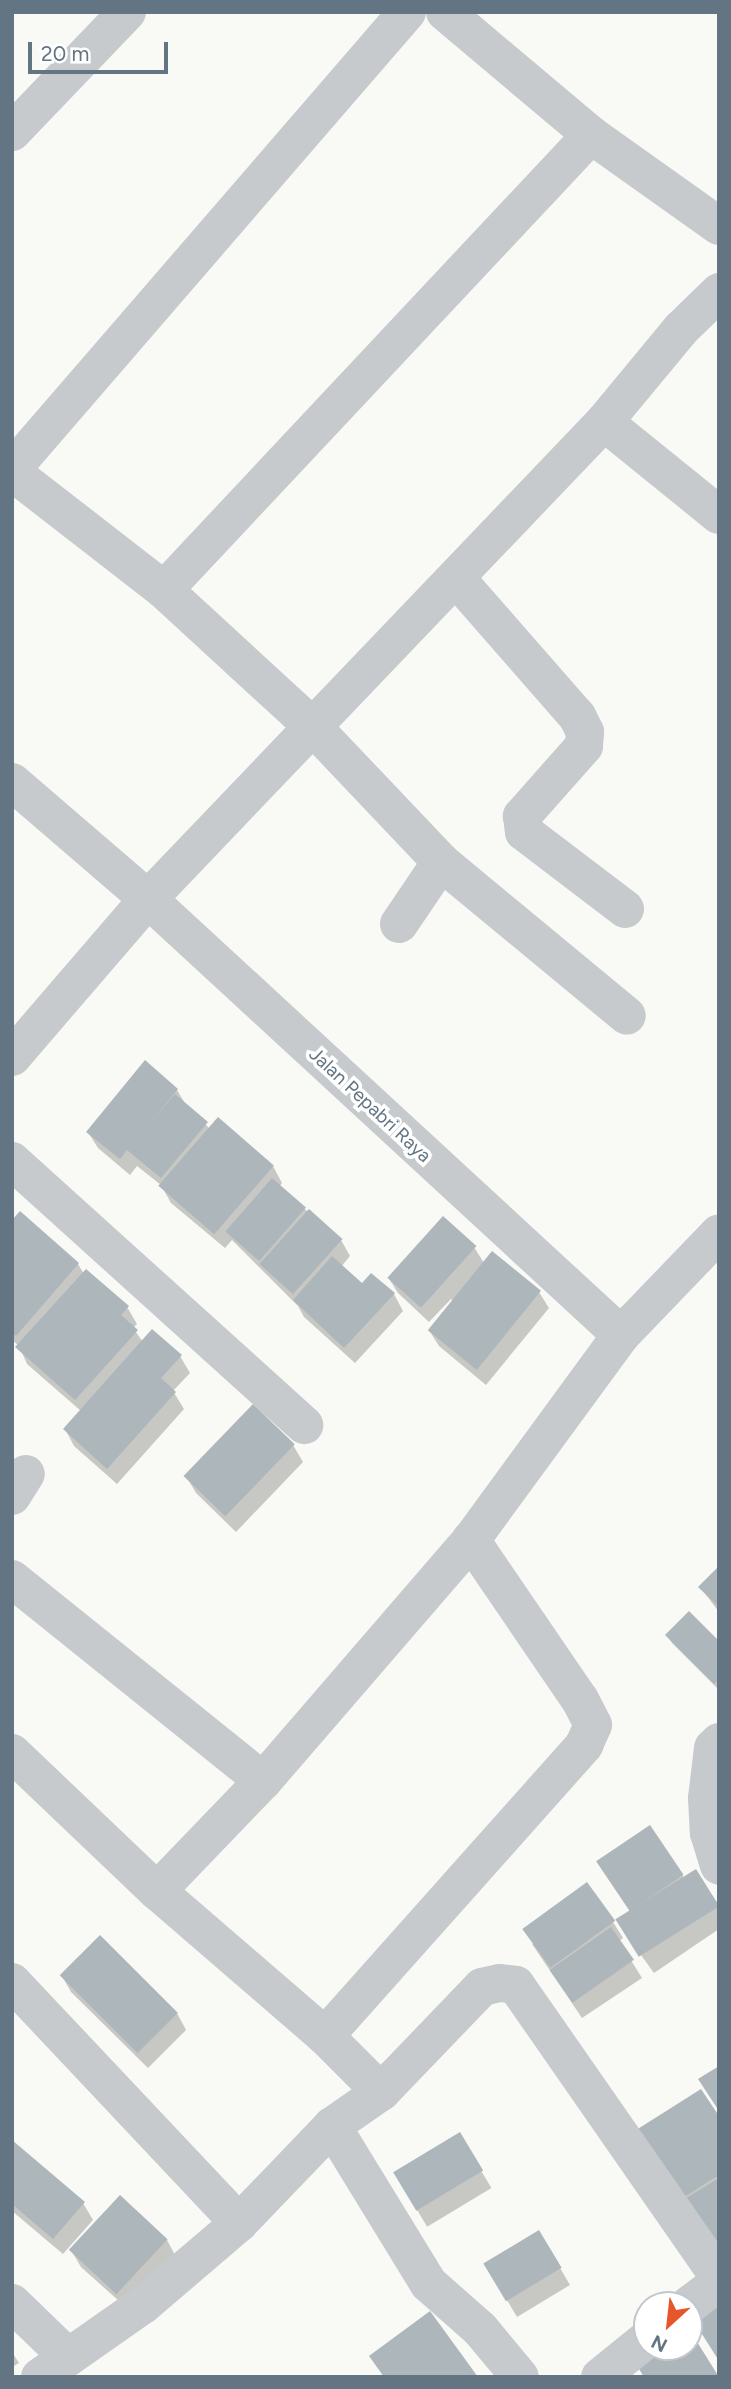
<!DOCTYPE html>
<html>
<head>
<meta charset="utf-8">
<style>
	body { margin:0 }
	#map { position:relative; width:731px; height:2389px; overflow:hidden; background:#f9f9f6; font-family:Figtree,sans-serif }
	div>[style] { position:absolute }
	.shadow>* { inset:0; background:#0003; transform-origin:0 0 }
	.building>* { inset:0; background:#adb6bb; transform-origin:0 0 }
	.minor>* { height:38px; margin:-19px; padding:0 19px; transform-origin:19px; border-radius:19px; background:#c6cacd }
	span { translate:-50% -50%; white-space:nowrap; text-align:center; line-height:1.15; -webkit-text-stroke:7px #fff; paint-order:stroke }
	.street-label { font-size:19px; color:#637482 }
	.frame { position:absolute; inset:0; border:14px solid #637482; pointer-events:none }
	.north { position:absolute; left:633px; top:2291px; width:70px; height:70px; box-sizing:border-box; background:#fff; border:2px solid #c1c7cd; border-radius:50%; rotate:207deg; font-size:19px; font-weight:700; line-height:28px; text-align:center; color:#637482 }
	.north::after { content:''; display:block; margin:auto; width:24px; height:32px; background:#e5572a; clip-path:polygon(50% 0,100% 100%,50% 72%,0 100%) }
	.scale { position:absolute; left:28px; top:42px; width:140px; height:32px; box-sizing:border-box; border:4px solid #637482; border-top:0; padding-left:9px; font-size:21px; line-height:24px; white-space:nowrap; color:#637482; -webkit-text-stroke:5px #fff; paint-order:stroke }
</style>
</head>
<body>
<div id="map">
	<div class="shadow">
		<div style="clip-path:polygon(177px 1090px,186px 1105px,210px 1129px,273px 1166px,282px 1183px,279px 1187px,341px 1240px,350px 1256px,341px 1267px,362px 1286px,394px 1294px,403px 1311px,355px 1363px,304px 1317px,298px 1306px,232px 1240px,225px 1248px,171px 1203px,161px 1185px,137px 1166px,130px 1175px,98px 1148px,88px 1132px)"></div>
		<div style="clip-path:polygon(12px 1222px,78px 1264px,84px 1274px,127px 1307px,137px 1324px,133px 1328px,143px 1342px,180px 1356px,190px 1373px,173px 1391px,184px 1409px,117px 1484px,74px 1446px,65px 1429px,81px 1411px,27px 1364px,19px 1346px,12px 1340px)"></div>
		<div style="clip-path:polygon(474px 1247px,484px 1263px,539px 1292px,549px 1308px,486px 1385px,439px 1346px,429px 1330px,453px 1301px,451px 1299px,429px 1322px,398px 1293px,388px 1277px)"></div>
		<div style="clip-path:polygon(293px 1445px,303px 1462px,236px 1532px,196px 1493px,186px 1476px)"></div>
		<div style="clip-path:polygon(719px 1569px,719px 1612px,700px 1587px)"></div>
		<div style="clip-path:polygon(667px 1635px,719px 1643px,719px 1690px,672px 1643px)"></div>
		<div style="clip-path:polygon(650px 1828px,685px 1879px,695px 1872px,719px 1905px,719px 1929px,654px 1973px,630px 1940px,633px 1915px,608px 1878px)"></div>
		<div style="clip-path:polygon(613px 1922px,623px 1938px,619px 1941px,642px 1978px,582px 2018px,532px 1944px)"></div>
		<div style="clip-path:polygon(62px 1976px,177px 2013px,186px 2030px,148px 2068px,71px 1992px)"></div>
		<div style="clip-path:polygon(719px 2119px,719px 2266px,681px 2204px)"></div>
		<div style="left:459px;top:2134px;width:63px;height:75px;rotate:59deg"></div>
		<div style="clip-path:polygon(12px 2143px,83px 2203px,93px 2220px,63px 2254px,12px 2211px)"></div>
		<div style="clip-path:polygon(120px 2198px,167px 2240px,176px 2257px,129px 2310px,81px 2267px,71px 2250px)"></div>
		<div style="clip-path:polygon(539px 2232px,570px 2285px,517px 2317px,495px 2280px)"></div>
		<div style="clip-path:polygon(12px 2352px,19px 2363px,12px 2367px)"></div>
	</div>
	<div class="building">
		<div style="clip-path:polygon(145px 1060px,178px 1089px,149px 1124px,175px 1094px,208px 1122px,161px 1178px,127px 1150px,120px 1159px,86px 1132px)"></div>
		<div style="left:218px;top:1117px;width:74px;height:91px;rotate:41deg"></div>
		<div style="left:272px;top:1178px;width:45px;height:71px;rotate:41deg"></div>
		<div style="left:309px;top:1209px;width:45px;height:74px;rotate:42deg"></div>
		<div style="clip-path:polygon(20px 1211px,79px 1263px,16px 1336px,12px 1333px,12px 1220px)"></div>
		<div style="left:443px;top:1216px;width:45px;height:83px;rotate:42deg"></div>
		<div style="left:492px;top:1251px;width:63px;height:102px;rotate:39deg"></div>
		<div style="clip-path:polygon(332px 1256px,362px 1283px,371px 1273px,395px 1293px,344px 1348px,293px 1300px)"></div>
		<div style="clip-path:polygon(86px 1269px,129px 1306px,121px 1315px,138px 1330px,75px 1400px,15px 1347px)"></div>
		<div style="clip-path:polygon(152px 1329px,182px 1355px,161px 1378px,176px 1392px,107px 1469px,63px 1429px)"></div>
		<div style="left:253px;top:1404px;width:58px;height:100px;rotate:44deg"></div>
		<div style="clip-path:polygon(719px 1566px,719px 1607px,698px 1587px)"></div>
		<div style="clip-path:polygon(689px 1611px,719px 1641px,719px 1679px,714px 1684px,665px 1635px)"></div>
		<div style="left:650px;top:1825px;width:60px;height:65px;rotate:56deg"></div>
		<div style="left:696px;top:1869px;width:44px;height:95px;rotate:58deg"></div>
		<div style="left:587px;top:1882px;width:48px;height:80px;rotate:54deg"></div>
		<div style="left:611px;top:1927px;width:40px;height:75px;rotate:55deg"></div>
		<div style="left:100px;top:1935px;width:110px;height:57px;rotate:45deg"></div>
		<div style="clip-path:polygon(719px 2066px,719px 2111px,698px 2079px)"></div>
		<div style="clip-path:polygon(701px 2089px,719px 2116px,719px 2175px,678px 2201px,633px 2132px)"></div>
		<div style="left:460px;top:2132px;width:45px;height:78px;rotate:59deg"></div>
		<div style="clip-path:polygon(12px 2140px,85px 2202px,53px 2239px,12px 2204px)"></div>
		<div style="clip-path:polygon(719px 2178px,719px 2249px,678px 2203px)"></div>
		<div style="left:120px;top:2195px;width:65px;height:75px;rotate:43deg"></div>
		<div style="left:539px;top:2230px;width:44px;height:65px;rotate:59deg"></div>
		<div style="clip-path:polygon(719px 2297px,719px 2361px,690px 2315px)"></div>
		<div style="clip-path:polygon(430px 2311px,478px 2377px,384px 2377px,369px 2356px)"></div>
		<div style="clip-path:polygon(689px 2329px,719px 2377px,644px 2377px,631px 2356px,646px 2347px,689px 2347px)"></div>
	</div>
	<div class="minor">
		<div style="left:445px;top:12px;width:191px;rotate:40.1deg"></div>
		<div style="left:591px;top:135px;width:157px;rotate:35.4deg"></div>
		<div style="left:12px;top:132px;width:166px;rotate:-46.2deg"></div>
		<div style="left:604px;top:422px;width:148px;rotate:39deg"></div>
		<div style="left:12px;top:469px;width:604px;rotate:-49.16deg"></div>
		<div style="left:12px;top:472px;width:192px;rotate:37.8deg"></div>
		<div style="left:164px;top:590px;width:204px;rotate:42.6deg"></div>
		<div style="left:314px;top:728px;width:185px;rotate:46.5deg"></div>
		<div style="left:441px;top:862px;width:241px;rotate:39.6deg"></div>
		<div style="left:456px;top:578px;width:184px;rotate:48.8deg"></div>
		<div style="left:577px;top:716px;width:18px;rotate:63deg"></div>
		<div style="left:585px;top:732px;width:14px;rotate:94deg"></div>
		<div style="left:584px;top:746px;width:94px;rotate:131.5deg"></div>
		<div style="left:522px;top:816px;width:16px;rotate:83deg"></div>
		<div style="left:524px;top:832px;width:127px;rotate:37.3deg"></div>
		<div style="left:164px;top:590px;width:624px;rotate:-46.82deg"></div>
		<div style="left:12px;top:782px;width:179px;rotate:40.7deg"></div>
		<div style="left:148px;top:899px;width:643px;rotate:42.67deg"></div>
		<div style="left:621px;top:1335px;width:141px;rotate:-46.1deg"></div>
		<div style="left:399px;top:924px;width:75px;rotate:-55.9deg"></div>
		<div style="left:12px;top:1057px;width:208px;rotate:-49.3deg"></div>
		<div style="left:148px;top:899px;width:660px;rotate:-46.29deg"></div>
		<div style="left:604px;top:422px;width:121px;rotate:-50.4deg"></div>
		<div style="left:681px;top:329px;width:53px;rotate:-44.2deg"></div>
		<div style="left:12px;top:1161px;width:394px;rotate:42.1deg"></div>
		<div style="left:12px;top:1496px;width:26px;rotate:-58deg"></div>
		<div style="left:12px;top:1579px;width:322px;rotate:38.8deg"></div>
		<div style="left:719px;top:1742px;width:8px;rotate:135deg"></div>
		<div style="left:713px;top:1748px;width:50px;rotate:96.8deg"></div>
		<div style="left:707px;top:1798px;width:35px;rotate:87deg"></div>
		<div style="left:709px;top:1833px;width:34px;rotate:73deg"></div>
		<div style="left:12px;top:1753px;width:200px;rotate:43.6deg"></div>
		<div style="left:12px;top:1982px;width:331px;rotate:46.7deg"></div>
		<div style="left:325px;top:2036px;width:390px;rotate:-48.3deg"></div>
		<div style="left:584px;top:1745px;width:22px;rotate:-66deg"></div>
		<div style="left:593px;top:1725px;width:28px;rotate:-117deg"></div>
		<div style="left:580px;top:1700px;width:194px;rotate:-124.3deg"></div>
		<div style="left:381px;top:2092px;width:79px;rotate:-135deg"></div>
		<div style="left:325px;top:2036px;width:222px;rotate:-139.2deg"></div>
		<div style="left:157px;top:1891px;width:153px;rotate:-46.1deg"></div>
		<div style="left:263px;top:1781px;width:318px;rotate:-49.2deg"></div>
		<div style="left:471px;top:1540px;width:254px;rotate:-53.8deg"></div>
		<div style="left:332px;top:2126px;width:60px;rotate:-34.8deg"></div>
		<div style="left:381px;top:2092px;width:146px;rotate:-46.1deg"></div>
		<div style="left:482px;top:1987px;width:18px;rotate:-13deg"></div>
		<div style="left:500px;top:1983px;width:16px;rotate:7deg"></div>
		<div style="left:516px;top:1985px;width:356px;rotate:55.2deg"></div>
		<div style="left:12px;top:2303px;width:78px;rotate:44deg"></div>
		<div style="left:689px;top:2305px;width:38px;rotate:-37deg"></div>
		<div style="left:40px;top:2377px;width:126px;rotate:-35deg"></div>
		<div style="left:143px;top:2305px;width:126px;rotate:-40.5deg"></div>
		<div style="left:239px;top:2223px;width:134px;rotate:-46.2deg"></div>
		<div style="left:332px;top:2126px;width:185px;rotate:58.5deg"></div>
		<div style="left:429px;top:2284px;width:68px;rotate:41.4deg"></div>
		<div style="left:480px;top:2329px;width:62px;rotate:50.2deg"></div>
		<div style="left:600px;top:2377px;width:60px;rotate:-39deg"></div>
	</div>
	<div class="street-label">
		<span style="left:370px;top:1105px;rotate:43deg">Jalan Pepabri Raya</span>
	</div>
	<div class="frame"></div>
	<div class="north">N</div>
	<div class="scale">20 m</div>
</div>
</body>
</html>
